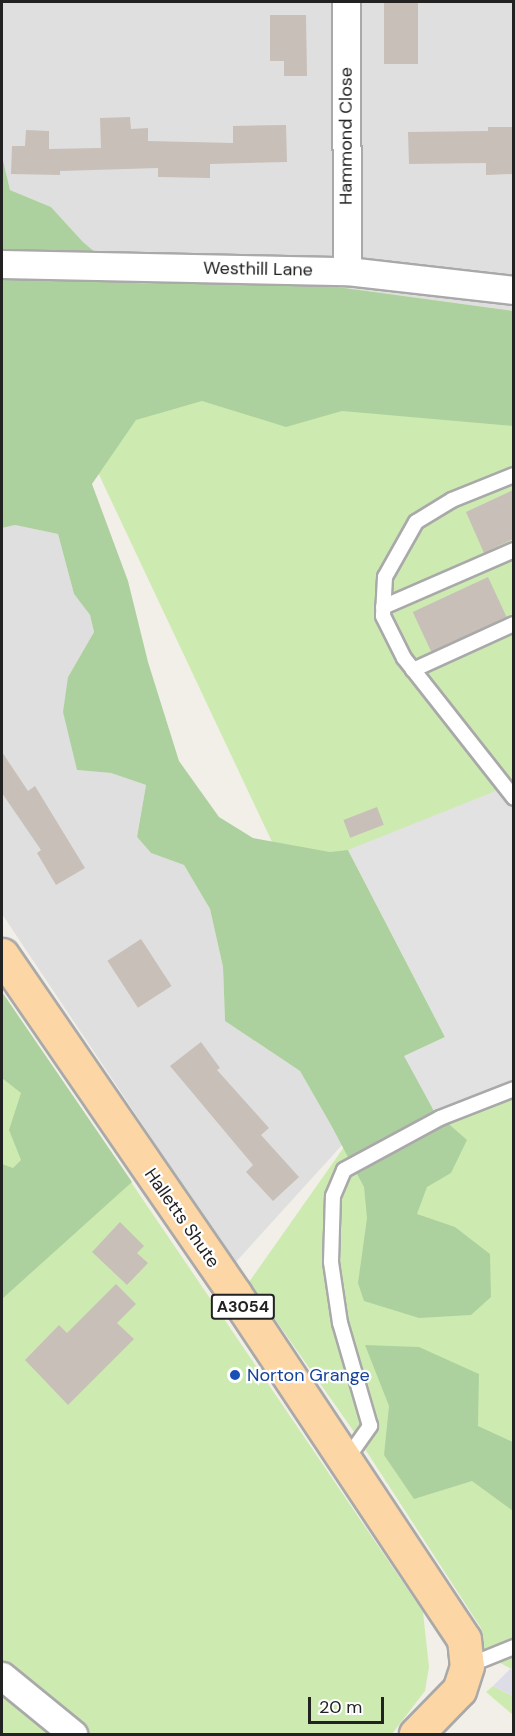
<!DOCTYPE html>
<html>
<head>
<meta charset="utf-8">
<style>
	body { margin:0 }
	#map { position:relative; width:515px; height:1736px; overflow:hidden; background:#f2efe9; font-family:"DM Sans",sans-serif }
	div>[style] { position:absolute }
	.residential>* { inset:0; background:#e0dfdf }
	.grass>* { inset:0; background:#cdebb0 }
	.forest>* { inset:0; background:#add19e }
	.parking>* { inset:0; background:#e2e2e2 }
	.plaza>* { inset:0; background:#dddde8 }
	.building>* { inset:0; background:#c7bfb8; transform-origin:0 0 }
	.roads { filter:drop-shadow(2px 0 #a9a9a9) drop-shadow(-2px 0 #a9a9a9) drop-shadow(0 2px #a9a9a9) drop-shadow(0 -2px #a9a9a9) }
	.service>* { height:14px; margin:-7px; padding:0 7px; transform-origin:7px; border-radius:7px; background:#fff }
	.minor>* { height:27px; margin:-13.5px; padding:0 13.5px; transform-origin:13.5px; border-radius:13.5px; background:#fff }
	.primary>* { height:33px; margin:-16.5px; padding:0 16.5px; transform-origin:16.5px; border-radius:16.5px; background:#fcd6a4 }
	.dots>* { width:16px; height:16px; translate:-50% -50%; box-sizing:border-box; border:3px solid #fff; border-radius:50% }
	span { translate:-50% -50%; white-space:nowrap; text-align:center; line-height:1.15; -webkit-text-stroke:4.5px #fff; paint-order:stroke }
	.shield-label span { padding:2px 4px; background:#fff; border:2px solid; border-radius:4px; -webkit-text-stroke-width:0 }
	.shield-label { font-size:16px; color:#222; font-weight:700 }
	.street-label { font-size:18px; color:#222 }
	.transit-label { font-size:18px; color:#164399 }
	.left { translate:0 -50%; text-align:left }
	.frame { position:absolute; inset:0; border:3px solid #222; pointer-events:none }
	.scale { position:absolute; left:308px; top:1697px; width:76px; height:27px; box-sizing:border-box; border:3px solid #222; border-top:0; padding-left:8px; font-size:18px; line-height:21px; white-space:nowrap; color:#222; -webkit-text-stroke:4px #fff; paint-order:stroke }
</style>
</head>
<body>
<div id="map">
	<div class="residential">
		<div style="clip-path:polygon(2px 2px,513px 2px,513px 311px,322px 285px,132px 283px,83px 242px,51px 207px,10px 190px,2px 156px)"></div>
		<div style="clip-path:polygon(15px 525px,58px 534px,74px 594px,90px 615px,94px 632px,68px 677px,77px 770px,111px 773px,146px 785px,137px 837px,151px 853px,184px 865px,210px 909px,223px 967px,225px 1021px,300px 1071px,342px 1145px,235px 1263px,2px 914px,2px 528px)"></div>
	</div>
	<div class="grass">
		<div style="clip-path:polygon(322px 285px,513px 311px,513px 1670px,482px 1653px,481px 1628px,352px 1429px,249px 1282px,387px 1086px,52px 375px)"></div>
		<div style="clip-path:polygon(2px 992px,423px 1612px,429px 1667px,425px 1691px,392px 1734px,87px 1734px,2px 1665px)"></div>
		<div style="clip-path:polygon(493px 1686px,513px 1696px,513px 1715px,486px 1692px)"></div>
		<div style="clip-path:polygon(2px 1690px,53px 1734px,2px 1734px)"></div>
	</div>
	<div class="forest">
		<div style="clip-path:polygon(2px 156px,10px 190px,51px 207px,83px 242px,132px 283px,322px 285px,513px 311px,513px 426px,342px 411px,286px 427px,202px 401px,136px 420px,92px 484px,128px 581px,148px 662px,179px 761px,219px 817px,253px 838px,330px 852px,348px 850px,445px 1037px,405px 1056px,434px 1111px,467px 1140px,451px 1173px,427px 1187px,417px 1214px,455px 1227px,490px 1254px,491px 1297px,471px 1315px,419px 1318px,364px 1301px,358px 1283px,367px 1218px,364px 1187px,332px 1127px,300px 1071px,225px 1021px,223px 967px,210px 909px,184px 865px,151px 853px,137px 837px,146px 785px,111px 773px,77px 770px,63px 712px,68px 677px,94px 632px,90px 615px,74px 594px,58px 534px,15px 525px,2px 528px)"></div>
		<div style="clip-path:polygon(2px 992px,132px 1182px,2px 1299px,2px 1164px,13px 1168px,21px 1160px,9px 1130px,21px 1093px,2px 1078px)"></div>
		<div style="clip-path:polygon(365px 1345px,419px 1347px,479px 1374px,478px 1426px,513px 1442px,513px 1511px,472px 1481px,414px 1499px,384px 1455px,389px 1406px)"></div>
	</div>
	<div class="parking">
		<div style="clip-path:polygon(513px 784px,513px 1080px,434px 1111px,404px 1056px,445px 1037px,348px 850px)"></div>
	</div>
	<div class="plaza">
		<div style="clip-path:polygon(510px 1669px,513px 1670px,513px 1696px,493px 1686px)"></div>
	</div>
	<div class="building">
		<div style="left:384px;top:2px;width:34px;height:62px"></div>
		<div style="clip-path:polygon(270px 15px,306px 15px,307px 76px,284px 76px,284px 61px,270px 61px)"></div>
		<div style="clip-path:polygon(130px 117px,131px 129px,148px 128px,148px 141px,233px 143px,233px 126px,286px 125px,287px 162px,210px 164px,210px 178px,158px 177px,158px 168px,60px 171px,60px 175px,11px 174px,12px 146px,25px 146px,26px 130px,49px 131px,49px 149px,101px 148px,100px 118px)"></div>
		<div style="clip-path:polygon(488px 127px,513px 127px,513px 174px,486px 175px,486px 163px,409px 164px,408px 132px,488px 131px)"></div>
		<div style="clip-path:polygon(513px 490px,513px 539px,484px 553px,466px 512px)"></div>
		<div style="left:488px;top:577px;width:44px;height:83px;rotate:65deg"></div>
		<div style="clip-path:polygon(2px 752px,28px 791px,35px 786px,85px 868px,56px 885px,37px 853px,41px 850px,2px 793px)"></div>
		<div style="left:377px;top:807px;width:19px;height:36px;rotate:69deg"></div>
		<div style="left:141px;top:939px;width:56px;height:40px;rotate:57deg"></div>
		<div style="clip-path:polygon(201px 1042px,220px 1068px,217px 1070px,269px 1128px,261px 1135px,299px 1177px,273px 1201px,246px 1172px,253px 1165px,170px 1066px)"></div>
		<div style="clip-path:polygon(120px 1222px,144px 1246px,137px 1253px,148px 1263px,127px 1285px,92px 1252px)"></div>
		<div style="clip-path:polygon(116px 1284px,136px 1304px,117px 1323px,134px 1339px,68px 1405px,25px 1360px,59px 1325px,67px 1333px)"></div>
	</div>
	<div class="roads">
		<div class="service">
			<div style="left:514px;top:475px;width:67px;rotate:158deg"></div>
			<div style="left:452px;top:500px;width:42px;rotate:148.6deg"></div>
			<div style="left:416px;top:522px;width:63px;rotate:119.4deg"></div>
			<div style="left:385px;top:577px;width:39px;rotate:93deg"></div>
			<div style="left:383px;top:616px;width:47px;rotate:63.4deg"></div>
			<div style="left:404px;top:658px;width:178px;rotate:51.8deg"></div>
			<div style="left:383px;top:607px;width:143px;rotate:-23.5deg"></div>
			<div style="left:413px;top:670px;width:111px;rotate:-24.5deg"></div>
			<div style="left:346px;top:1460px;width:42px;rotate:-54.8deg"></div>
			<div style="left:370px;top:1426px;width:107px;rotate:-106.2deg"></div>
			<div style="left:340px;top:1323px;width:62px;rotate:-98.4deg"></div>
			<div style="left:331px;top:1262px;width:66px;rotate:-88.3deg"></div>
			<div style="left:333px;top:1196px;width:28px;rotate:-67deg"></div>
			<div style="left:344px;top:1170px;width:109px;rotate:-28.4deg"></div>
			<div style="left:440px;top:1118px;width:79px;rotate:-21.4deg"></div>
			<div style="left:467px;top:1666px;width:51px;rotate:-22deg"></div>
		</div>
		<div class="minor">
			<div style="left:346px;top:2px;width:269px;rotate:89.8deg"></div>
			<div style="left:2px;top:264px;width:345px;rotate:1.2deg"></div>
			<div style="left:347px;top:271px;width:168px;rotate:6.5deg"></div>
			<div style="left:2px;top:1676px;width:92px;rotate:39.2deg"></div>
		</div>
		<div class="primary">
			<div style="left:2px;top:955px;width:410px;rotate:55.5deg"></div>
			<div style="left:234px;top:1293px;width:415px;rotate:56.4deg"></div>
			<div style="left:464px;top:1639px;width:27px;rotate:84deg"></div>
			<div style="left:467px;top:1666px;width:25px;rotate:108deg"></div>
			<div style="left:459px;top:1690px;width:62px;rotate:134.3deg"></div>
		</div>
	</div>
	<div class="dots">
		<div style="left:235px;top:1375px;background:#1a4fb4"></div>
	</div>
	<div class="shield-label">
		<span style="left:243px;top:1307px">A3054</span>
	</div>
	<div class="street-label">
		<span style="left:346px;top:136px;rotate:-90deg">Hammond Close</span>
		<span style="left:258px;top:269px;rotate:1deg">Westhill Lane</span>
		<span style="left:182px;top:1218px;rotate:55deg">Halletts Shute</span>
	</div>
	<div class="transit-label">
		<span class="left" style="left:247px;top:1375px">Norton Grange</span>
	</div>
	<div class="frame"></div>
	<div class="scale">20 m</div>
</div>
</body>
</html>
